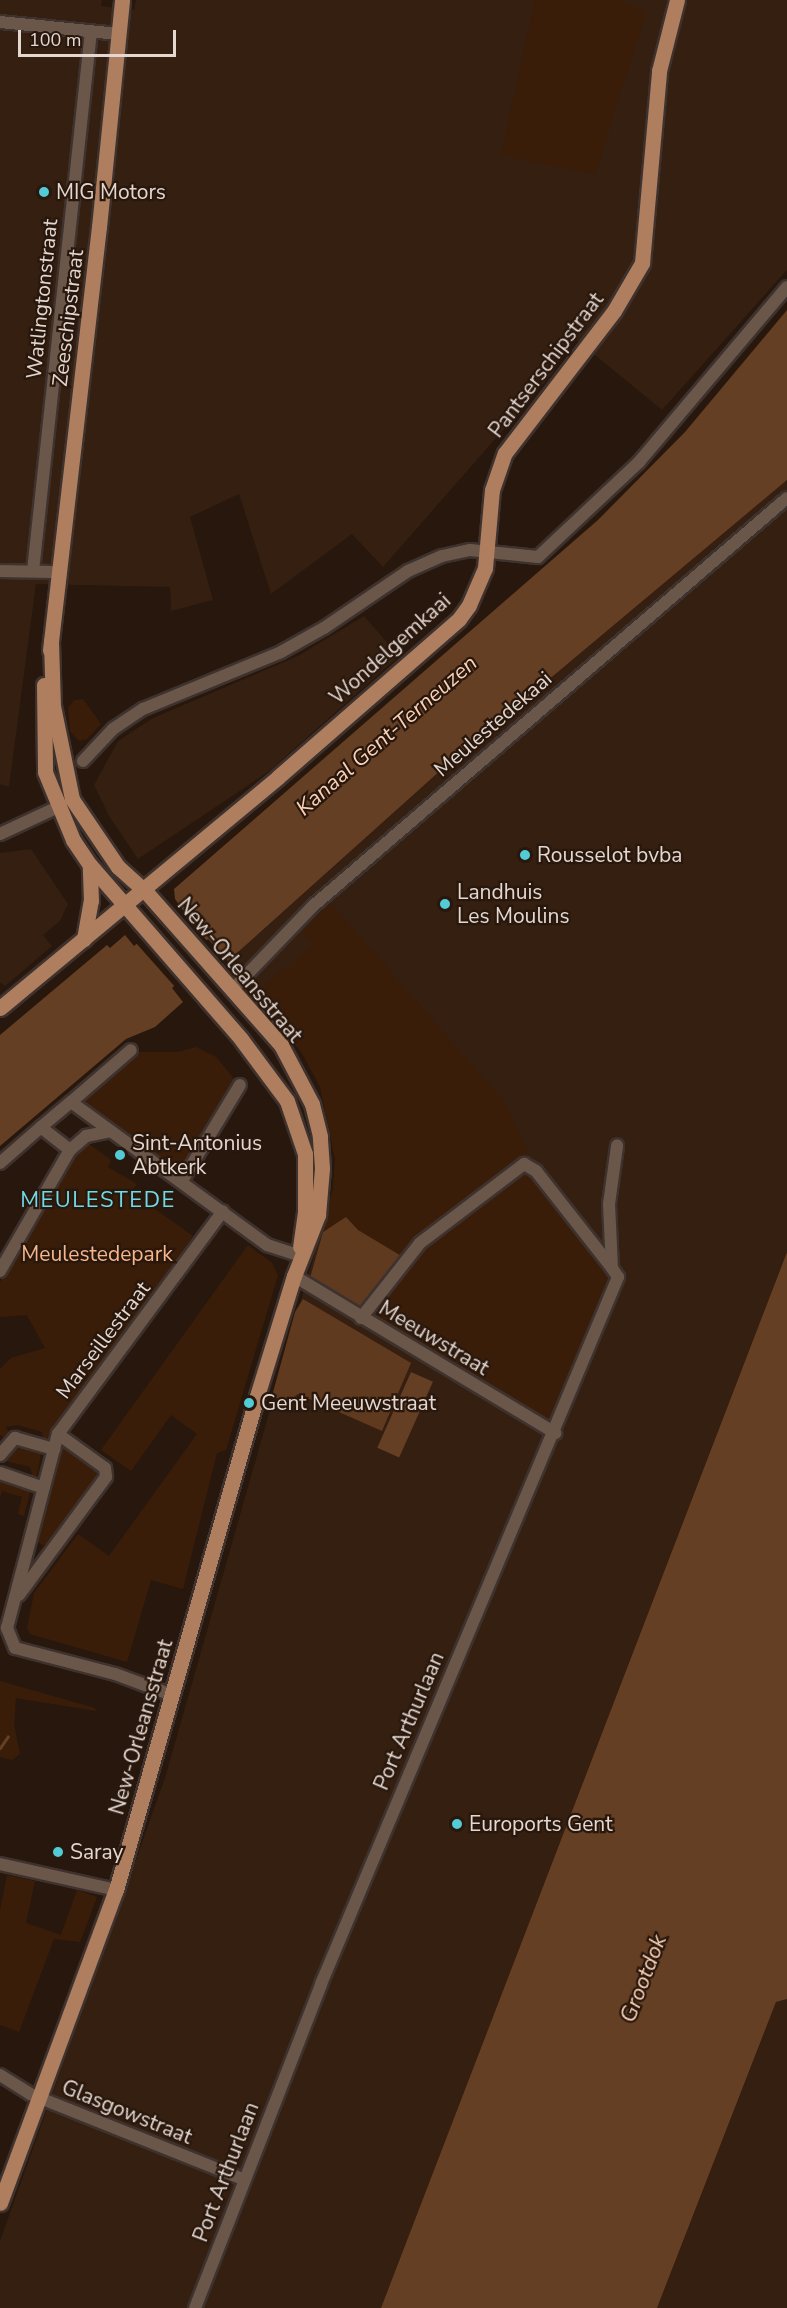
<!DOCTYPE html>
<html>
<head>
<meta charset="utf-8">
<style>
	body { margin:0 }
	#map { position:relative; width:787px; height:2308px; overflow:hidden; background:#28170c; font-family:"Nunito Sans",sans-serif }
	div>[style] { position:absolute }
	.built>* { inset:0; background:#351f10 }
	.green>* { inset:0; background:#391d09 }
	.forest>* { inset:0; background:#603a1f }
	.water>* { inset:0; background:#653f24; transform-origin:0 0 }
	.pier>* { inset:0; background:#28170c }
	.stream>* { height:3px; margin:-1.5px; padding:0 1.5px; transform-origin:1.5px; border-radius:1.5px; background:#653f24 }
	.roads { filter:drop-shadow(2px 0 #3e322e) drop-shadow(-2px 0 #3e322e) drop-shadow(0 2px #3e322e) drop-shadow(0 -2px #3e322e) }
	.minor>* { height:12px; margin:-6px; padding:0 6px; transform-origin:6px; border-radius:6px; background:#6b574a }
	.major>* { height:15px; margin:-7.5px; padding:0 7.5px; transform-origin:7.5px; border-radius:7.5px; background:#af7e5e }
	.dots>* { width:16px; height:16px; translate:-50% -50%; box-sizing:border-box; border:3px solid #28170c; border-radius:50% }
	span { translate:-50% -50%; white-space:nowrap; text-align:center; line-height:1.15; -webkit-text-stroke:4.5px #28170c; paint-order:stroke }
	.poi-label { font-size:21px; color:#e3d7d0 }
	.left { translate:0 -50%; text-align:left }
	.street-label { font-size:21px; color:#e3d7d0 }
	.park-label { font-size:21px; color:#f7b589 }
	.water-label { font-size:22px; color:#fad1b7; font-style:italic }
	.neighbourhood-label { font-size:22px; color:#70dbe6; letter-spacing:1.5px }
	.scale { position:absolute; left:18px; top:30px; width:158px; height:27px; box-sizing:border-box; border:3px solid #e3d7d0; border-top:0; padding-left:8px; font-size:18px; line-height:21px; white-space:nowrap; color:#e3d7d0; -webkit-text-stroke:4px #28170c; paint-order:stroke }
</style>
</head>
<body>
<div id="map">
	<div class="built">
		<div style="clip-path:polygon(0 0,102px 0,101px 6px,134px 10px,136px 0,787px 0,787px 270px,662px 410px,573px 337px,553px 373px,383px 567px,352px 534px,271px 594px,239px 494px,190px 517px,213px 600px,171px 611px,170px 587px,36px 584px,9px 787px,0 784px)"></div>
		<div style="clip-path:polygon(787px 480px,787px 1252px,381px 2308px,0 2308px,0 2241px,165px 1778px,333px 1189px,335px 1159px,320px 1086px,302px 1053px,228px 961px,441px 770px)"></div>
		<div style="clip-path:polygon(364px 616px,399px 656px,268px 772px,138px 859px,109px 816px,94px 785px,118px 741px,153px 718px,298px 656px)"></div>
		<div style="clip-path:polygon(31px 849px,68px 904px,60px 921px,43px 935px,52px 946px,5px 986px,0 982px,0 853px)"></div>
		<div style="clip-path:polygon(787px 1999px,787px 2308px,657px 2308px,776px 2002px)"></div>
	</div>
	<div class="green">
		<div style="clip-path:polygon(535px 0,619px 0,646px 12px,595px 175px,501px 155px)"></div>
		<div style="clip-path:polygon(83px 699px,101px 724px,87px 739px,79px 741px,70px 731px,68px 708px,74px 700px)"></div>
		<div style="clip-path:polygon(331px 903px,504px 1101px,528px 1151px,417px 1241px,403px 1257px,358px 1230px,346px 1217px,323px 1232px,333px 1189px,335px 1159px,320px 1087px,302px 1053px,253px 994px,313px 945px,302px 933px)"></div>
		<div style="clip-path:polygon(196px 1047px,216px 1057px,235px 1080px,180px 1175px,80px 1102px,132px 1052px,178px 1052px)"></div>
		<div style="clip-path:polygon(85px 1141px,111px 1160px,108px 1167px,137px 1184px,131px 1192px,193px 1236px,51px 1438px,43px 1439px,42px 1432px,18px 1425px,6px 1427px,9px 1434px,4px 1437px,0 1435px,0 1369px,11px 1358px,45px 1348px,27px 1315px,0 1317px,0 1282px)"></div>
		<div style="clip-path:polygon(520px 1170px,536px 1180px,602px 1265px,608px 1281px,550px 1423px,371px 1316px,426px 1244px)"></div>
		<div style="clip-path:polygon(248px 1245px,272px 1263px,278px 1275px,226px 1450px,217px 1453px,183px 1589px,151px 1580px,127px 1662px,30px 1634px,27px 1628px,34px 1593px,78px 1534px,109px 1556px,197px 1434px,171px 1415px,131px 1471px,101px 1450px)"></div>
		<div style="clip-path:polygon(15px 1446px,41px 1453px,37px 1476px,33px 1478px,30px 1467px,6px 1461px)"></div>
		<div style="clip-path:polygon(61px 1446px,69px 1446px,98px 1468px,97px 1476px,47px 1544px,42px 1545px,34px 1539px)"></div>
		<div style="clip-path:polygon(0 1481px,30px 1492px,24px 1516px,18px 1514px,22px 1497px,2px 1491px,0 1498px)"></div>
		<div style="clip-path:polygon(0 1681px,95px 1708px,96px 1711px,16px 1698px,14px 1724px,20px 1754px,12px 1760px,0 1757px)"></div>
		<div style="clip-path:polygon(7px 1875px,35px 1881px,26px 1923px,61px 1935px,77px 1890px,97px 1897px,80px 1942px,54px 1939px,19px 2032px,0 2025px,0 1911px)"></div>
	</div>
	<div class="forest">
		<div style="clip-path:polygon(346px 1217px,358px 1230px,403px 1257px,360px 1310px,310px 1278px,323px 1232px)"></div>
		<div style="clip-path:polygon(303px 1299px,411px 1363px,382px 1431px,298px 1394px,287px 1403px,272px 1396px,295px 1312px)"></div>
	</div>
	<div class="water">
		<div style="clip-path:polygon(787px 310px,787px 480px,441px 770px,228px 961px,208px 939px,169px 974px,177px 983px,172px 988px,183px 1002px,155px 1027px,126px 1039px,0 1146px,0 1035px,107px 945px,110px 948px,125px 935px,134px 946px,140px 941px,147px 949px,187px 916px,175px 899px,174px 889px,598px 520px,685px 432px)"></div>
		<div style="clip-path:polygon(787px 1252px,787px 1999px,776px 2002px,657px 2308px,381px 2308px)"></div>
		<div style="left:411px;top:1372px;width:24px;height:83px;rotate:24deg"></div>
	</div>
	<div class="pier">
		<div style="clip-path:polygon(178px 908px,228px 964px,208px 943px,173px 974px,180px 983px,176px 988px,136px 943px,141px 939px,147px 945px,183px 915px)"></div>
	</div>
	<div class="stream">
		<div style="left:0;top:1748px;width:14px;rotate:-56deg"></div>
	</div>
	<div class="roads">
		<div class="minor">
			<div style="left:0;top:22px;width:119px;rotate:5.8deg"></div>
			<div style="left:0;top:571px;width:60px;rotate:1deg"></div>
			<div style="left:33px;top:571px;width:543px;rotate:-83.87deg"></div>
			<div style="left:83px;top:761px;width:44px;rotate:-46.8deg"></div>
			<div style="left:113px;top:729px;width:36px;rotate:-34deg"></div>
			<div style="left:143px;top:709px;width:149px;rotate:-22.4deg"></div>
			<div style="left:281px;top:652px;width:49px;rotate:-29.2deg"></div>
			<div style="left:324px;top:628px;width:102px;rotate:-34.2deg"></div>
			<div style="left:408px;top:571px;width:37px;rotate:-24deg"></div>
			<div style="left:442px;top:556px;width:29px;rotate:-12deg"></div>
			<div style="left:470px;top:550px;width:68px;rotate:5.9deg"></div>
			<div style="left:538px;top:557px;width:139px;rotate:-43.2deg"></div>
			<div style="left:639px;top:462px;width:229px;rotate:-49.8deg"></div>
			<div style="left:0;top:834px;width:64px;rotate:-25deg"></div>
			<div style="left:233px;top:989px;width:115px;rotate:-46.1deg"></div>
			<div style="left:313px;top:906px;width:625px;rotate:-40.72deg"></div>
			<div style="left:71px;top:1102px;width:79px;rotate:-40.9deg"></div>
			<div style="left:70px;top:1150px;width:37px;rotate:-142deg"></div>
			<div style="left:41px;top:1127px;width:39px;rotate:-40deg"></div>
			<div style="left:71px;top:1102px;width:243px;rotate:36.1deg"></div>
			<div style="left:267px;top:1245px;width:36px;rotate:18deg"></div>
			<div style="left:0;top:1163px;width:55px;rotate:-41.3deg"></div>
			<div style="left:182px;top:1181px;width:112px;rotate:-58.9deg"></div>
			<div style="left:0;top:1271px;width:140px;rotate:-60deg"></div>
			<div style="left:70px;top:1150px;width:21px;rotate:-41deg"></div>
			<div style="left:86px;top:1136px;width:25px;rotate:-11deg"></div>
			<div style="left:294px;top:1276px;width:305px;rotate:31deg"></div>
			<div style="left:361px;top:1318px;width:95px;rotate:-51.8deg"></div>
			<div style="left:420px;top:1243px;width:131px;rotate:-37.2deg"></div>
			<div style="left:524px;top:1164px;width:14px;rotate:30deg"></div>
			<div style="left:536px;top:1171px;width:123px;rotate:51.9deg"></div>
			<div style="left:0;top:1455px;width:23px;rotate:-49deg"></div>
			<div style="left:15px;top:1438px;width:41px;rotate:15.8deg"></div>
			<div style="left:0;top:1473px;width:46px;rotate:18.8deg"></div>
			<div style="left:19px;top:1595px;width:147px;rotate:-53.6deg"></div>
			<div style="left:106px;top:1477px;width:9px;rotate:-96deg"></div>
			<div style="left:105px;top:1468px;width:58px;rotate:-144.1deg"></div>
			<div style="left:172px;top:1695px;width:61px;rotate:-159.8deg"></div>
			<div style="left:115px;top:1674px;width:103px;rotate:-165.4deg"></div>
			<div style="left:15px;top:1648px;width:22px;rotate:-112deg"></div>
			<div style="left:7px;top:1628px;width:201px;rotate:-75.3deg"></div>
			<div style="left:58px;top:1434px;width:277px;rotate:-53.5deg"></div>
			<div style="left:0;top:1864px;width:119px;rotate:12.6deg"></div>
			<div style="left:0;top:2075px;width:36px;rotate:32deg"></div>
			<div style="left:30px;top:2094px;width:229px;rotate:21.8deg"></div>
			<div style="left:195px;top:2308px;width:348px;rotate:-68.7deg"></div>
			<div style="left:321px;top:1984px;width:767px;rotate:-67.21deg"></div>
			<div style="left:618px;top:1277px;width:11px;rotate:-124deg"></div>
			<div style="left:612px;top:1268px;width:64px;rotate:-92.7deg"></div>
			<div style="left:609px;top:1204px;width:59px;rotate:-82.1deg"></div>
		</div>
		<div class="major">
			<div style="left:50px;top:650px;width:426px;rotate:-83.4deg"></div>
			<div style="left:99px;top:227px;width:228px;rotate:-84.2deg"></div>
			<div style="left:44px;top:685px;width:87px;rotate:89.3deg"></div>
			<div style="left:45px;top:772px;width:74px;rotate:67.6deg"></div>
			<div style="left:73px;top:840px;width:30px;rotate:56deg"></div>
			<div style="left:90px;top:865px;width:230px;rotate:49deg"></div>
			<div style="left:241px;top:1039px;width:77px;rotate:53.4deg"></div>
			<div style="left:287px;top:1101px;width:56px;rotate:71.2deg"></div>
			<div style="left:305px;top:1154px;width:58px;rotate:90deg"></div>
			<div style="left:305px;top:1212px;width:35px;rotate:98deg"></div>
			<div style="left:84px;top:939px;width:39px;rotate:-80deg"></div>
			<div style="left:91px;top:901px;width:36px;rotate:-92deg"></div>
			<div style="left:0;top:1008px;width:361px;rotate:-39.7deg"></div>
			<div style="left:278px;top:777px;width:240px;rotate:-41.1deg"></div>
			<div style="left:459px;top:619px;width:17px;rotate:-54deg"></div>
			<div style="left:469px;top:605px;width:40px;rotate:-66.6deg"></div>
			<div style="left:485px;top:568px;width:78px;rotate:-84.9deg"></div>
			<div style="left:492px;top:490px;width:39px;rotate:-71deg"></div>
			<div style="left:505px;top:453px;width:179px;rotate:-52.5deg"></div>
			<div style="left:614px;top:311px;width:56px;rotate:-59.7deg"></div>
			<div style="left:642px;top:263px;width:193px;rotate:-84.9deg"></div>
			<div style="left:659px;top:71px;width:73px;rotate:-75.8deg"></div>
			<div style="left:0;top:2203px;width:334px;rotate:-69.7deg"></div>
			<div style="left:116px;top:1890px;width:514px;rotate:-74.07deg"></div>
			<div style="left:257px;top:1396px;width:126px;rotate:-72.9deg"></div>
			<div style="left:294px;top:1276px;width:66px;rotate:-68.5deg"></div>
			<div style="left:318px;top:1215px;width:47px;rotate:-85.1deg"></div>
			<div style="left:322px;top:1168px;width:32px;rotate:-94deg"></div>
			<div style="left:320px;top:1136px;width:33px;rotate:-104deg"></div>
			<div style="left:312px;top:1104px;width:67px;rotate:-117.7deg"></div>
			<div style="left:281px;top:1045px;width:203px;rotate:-131.4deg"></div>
			<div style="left:147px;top:893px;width:39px;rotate:-138deg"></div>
			<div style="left:118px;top:867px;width:82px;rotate:-124.1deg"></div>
			<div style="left:72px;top:799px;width:95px;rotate:-101.5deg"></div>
			<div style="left:53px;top:706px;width:65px;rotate:-91.8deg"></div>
		</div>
	</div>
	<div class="dots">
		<div style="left:44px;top:192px;background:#52cbd7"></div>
		<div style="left:525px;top:855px;background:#52cbd7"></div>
		<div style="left:445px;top:904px;background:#52cbd7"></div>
		<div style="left:120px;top:1155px;background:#52cbd7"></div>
		<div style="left:249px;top:1403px;background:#52cbd7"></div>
		<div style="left:457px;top:1824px;background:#52cbd7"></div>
		<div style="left:58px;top:1852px;background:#52cbd7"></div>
	</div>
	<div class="poi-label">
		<span class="left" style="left:56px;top:192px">MIG Motors</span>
		<span class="left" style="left:537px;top:855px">Rousselot bvba</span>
		<span class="left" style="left:457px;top:904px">Landhuis<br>Les Moulins</span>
		<span class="left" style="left:132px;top:1155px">Sint-Antonius<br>Abtkerk</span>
		<span class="left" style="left:261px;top:1403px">Gent Meeuwstraat</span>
		<span class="left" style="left:469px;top:1824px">Euroports Gent</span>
		<span class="left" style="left:70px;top:1852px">Saray</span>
	</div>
	<div class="street-label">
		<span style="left:42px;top:299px;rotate:-84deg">Watlingtonstraat</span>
		<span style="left:68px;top:318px;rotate:-83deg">Zeeschipstraat</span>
		<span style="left:546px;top:365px;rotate:-53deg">Pantserschipstraat</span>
		<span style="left:390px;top:649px;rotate:-42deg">Wondelgemkaai</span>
		<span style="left:493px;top:724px;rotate:-41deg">Meulestedekaai</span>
		<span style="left:240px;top:970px;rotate:50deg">New-Orleansstraat</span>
		<span style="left:434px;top:1338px;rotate:31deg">Meeuwstraat</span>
		<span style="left:103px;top:1340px;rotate:-53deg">Marseillestraat</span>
		<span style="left:409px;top:1721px;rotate:-67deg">Port Arthurlaan</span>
		<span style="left:141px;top:1727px;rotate:-74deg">New-Orleansstraat</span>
		<span style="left:127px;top:2112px;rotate:22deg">Glasgowstraat</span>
		<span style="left:226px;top:2172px;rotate:-69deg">Port Arthurlaan</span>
	</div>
	<div class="park-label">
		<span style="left:97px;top:1254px">Meulestedepark</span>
	</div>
	<div class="water-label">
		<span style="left:387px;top:736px;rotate:-41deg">Kanaal Gent-Terneuzen</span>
		<span style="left:644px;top:1979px;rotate:-69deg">Grootdok</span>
	</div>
	<div class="neighbourhood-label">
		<span style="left:98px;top:1201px">MEULESTEDE</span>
	</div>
	<div class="scale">100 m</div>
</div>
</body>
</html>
